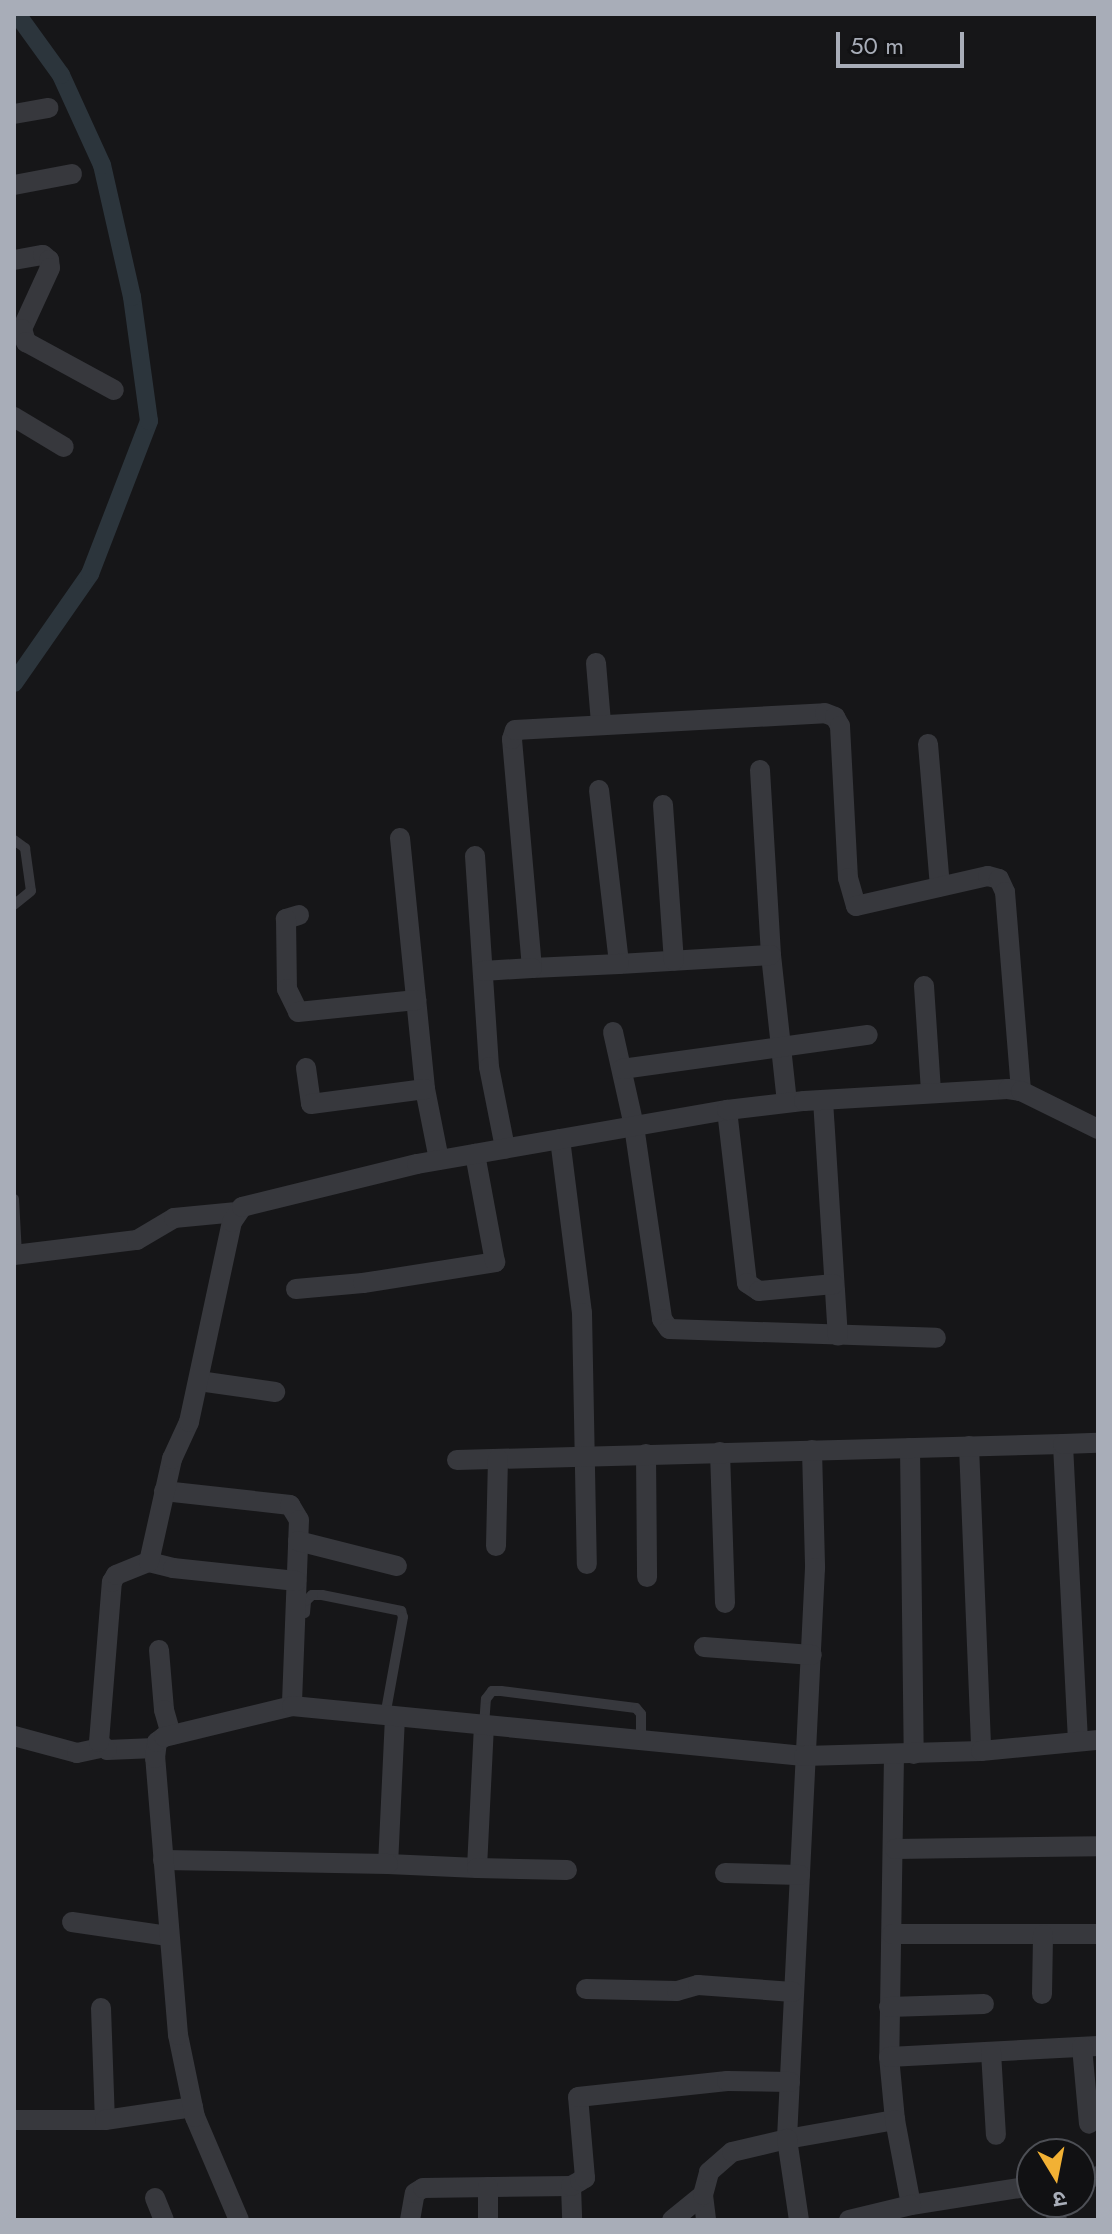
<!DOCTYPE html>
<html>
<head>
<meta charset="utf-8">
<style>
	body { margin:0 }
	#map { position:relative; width:1112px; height:2234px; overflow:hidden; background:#161618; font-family:Jost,"Noto Sans Devanagari",sans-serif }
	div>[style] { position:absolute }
	.canal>* { height:18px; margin:-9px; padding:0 9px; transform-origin:9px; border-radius:9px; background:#2c353c }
	.service>* { height:10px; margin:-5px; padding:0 5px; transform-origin:5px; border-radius:5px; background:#37383d }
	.minor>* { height:20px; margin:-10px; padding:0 10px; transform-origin:10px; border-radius:10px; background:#37383d }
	span { translate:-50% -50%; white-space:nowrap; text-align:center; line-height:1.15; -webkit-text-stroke:6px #111113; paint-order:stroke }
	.frame { position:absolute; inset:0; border:16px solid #a8adb8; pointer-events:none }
	.north { position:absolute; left:1016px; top:2138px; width:80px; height:80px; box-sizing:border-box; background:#111113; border:2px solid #4d4f55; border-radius:50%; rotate:170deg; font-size:22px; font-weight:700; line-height:32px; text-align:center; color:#a8adb8 }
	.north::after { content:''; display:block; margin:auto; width:28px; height:36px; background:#f2b134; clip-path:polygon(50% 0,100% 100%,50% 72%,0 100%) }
	.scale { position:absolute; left:836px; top:32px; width:128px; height:36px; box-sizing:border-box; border:4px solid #a8adb8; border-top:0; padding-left:10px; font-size:24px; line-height:28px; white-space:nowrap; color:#a8adb8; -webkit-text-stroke:6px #111113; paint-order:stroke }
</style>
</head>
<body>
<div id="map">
	<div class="canal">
		<div style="left:14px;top:683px;width:133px;rotate:-55.1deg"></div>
		<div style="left:90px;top:574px;width:164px;rotate:-68.9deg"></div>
		<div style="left:149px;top:421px;width:125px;rotate:-97.8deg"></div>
		<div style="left:132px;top:297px;width:135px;rotate:-102.8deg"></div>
		<div style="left:102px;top:165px;width:99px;rotate:-114.5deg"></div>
		<div style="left:61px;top:75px;width:75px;rotate:-125.8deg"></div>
	</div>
	<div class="service">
		<div style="left:14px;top:840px;width:14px;rotate:36deg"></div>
		<div style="left:25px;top:848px;width:43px;rotate:82.1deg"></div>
		<div style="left:31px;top:891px;width:22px;rotate:141deg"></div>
		<div style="left:14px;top:1199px;width:55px;rotate:86.9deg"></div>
		<div style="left:305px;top:1613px;width:12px;rotate:-85deg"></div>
		<div style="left:306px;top:1601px;width:8px;rotate:-45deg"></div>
		<div style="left:312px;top:1595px;width:10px"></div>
		<div style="left:322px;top:1595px;width:81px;rotate:11.4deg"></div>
		<div style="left:401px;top:1611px;width:6px;rotate:72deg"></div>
		<div style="left:403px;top:1617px;width:101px;rotate:100.3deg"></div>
		<div style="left:484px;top:1726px;width:27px;rotate:-86deg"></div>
		<div style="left:486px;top:1699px;width:10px;rotate:-53deg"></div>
		<div style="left:492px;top:1691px;width:9px"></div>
		<div style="left:501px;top:1691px;width:136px;rotate:7.2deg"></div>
		<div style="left:636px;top:1708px;width:8px;rotate:50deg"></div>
		<div style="left:641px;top:1714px;width:26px;rotate:90deg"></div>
	</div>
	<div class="minor">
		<div style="left:14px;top:114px;width:35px;rotate:-10deg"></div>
		<div style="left:14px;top:185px;width:59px;rotate:-10.7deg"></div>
		<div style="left:14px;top:260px;width:29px;rotate:-10deg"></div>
		<div style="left:43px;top:255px;width:8px;rotate:40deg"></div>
		<div style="left:49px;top:260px;width:8px;rotate:83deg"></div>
		<div style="left:50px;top:268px;width:67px;rotate:114.7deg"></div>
		<div style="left:22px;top:329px;width:14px;rotate:73deg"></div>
		<div style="left:26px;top:342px;width:100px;rotate:28.6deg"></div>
		<div style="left:14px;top:417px;width:58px;rotate:31deg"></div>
		<div style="left:596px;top:663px;width:60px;rotate:85.2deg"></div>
		<div style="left:928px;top:744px;width:143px;rotate:85.2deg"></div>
		<div style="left:760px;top:770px;width:185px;rotate:86.6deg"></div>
		<div style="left:771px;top:955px;width:148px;rotate:83.8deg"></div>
		<div style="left:599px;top:790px;width:175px;rotate:83.4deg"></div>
		<div style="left:619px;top:964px;width:152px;rotate:-3.4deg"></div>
		<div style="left:663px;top:805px;width:156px;rotate:86deg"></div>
		<div style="left:400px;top:838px;width:252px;rotate:84.3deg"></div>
		<div style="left:425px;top:1089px;width:72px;rotate:78.8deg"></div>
		<div style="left:475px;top:856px;width:211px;rotate:86.2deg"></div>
		<div style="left:489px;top:1067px;width:83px;rotate:78.8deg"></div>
		<div style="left:299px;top:915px;width:14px;rotate:163deg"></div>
		<div style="left:286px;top:919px;width:70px;rotate:89.2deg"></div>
		<div style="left:287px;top:989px;width:25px;rotate:64deg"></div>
		<div style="left:298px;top:1012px;width:119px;rotate:-5.8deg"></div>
		<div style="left:619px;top:964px;width:87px;rotate:177.4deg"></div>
		<div style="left:532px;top:968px;width:230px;rotate:-95deg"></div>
		<div style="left:512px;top:739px;width:9px;rotate:-72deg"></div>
		<div style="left:515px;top:730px;width:310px;rotate:-3.1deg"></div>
		<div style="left:825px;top:713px;width:11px;rotate:22deg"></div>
		<div style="left:835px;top:717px;width:10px;rotate:61deg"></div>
		<div style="left:840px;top:726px;width:152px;rotate:87deg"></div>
		<div style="left:848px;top:878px;width:29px;rotate:74deg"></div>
		<div style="left:856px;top:906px;width:135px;rotate:-12.8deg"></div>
		<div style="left:988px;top:876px;width:11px;rotate:15deg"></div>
		<div style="left:999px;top:879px;width:14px;rotate:65deg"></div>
		<div style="left:1005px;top:892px;width:200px;rotate:85.4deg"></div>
		<div style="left:483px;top:971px;width:49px;rotate:-3.5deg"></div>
		<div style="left:924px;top:986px;width:106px;rotate:86.2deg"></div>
		<div style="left:613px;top:1032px;width:96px;rotate:77.4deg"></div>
		<div style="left:634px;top:1126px;width:195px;rotate:81.7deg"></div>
		<div style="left:662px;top:1319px;width:12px;rotate:55deg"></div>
		<div style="left:669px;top:1329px;width:267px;rotate:1.9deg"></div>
		<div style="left:306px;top:1068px;width:36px;rotate:82deg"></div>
		<div style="left:311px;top:1104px;width:115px;rotate:-7.5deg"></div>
		<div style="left:622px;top:1069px;width:248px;rotate:-7.9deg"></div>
		<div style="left:823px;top:1100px;width:236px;rotate:86.4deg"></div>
		<div style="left:727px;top:1110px;width:174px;rotate:83.4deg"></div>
		<div style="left:747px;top:1283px;width:14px;rotate:34deg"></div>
		<div style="left:759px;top:1291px;width:75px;rotate:-5.3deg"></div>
		<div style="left:560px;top:1139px;width:175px;rotate:82.8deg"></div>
		<div style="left:582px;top:1313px;width:251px;rotate:88.9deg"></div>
		<div style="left:14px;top:1255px;width:124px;rotate:-7deg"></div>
		<div style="left:137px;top:1240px;width:43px;rotate:-30.7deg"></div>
		<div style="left:174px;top:1218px;width:63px;rotate:-5.4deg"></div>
		<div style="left:296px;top:1289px;width:67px;rotate:-5.1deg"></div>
		<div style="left:363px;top:1283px;width:134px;rotate:-9deg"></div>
		<div style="left:495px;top:1262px;width:110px;rotate:-100.5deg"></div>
		<div style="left:199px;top:1381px;width:77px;rotate:8.2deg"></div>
		<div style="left:969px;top:1446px;width:305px;rotate:87.7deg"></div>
		<div style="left:910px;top:1448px;width:306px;rotate:89.3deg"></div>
		<div style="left:812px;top:1450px;width:118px;rotate:88.5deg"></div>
		<div style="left:815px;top:1568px;width:572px;rotate:92.81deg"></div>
		<div style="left:787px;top:2139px;width:110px;rotate:-10deg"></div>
		<div style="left:895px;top:2120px;width:63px;rotate:-95.4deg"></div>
		<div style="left:720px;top:1452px;width:151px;rotate:88.1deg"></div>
		<div style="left:646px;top:1454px;width:123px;rotate:89.5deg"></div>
		<div style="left:457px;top:1460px;width:606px;rotate:-1.51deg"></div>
		<div style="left:164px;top:1491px;width:127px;rotate:6.3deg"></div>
		<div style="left:290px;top:1505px;width:17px;rotate:59deg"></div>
		<div style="left:299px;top:1520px;width:186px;rotate:92.2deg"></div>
		<div style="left:298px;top:1541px;width:102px;rotate:14.2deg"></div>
		<div style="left:496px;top:1546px;width:87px;rotate:-88.7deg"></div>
		<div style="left:149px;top:1562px;width:25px;rotate:14deg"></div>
		<div style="left:173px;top:1568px;width:124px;rotate:6deg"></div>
		<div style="left:704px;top:1647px;width:108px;rotate:4.2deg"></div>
		<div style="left:159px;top:1650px;width:60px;rotate:85.2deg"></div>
		<div style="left:164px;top:1710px;width:26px;rotate:74deg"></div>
		<div style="left:395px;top:1717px;width:147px;rotate:92.7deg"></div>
		<div style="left:388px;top:1864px;width:89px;rotate:2.6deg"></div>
		<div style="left:477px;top:1868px;width:142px;rotate:-87.2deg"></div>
		<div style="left:14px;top:1736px;width:65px;rotate:15.1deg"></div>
		<div style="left:77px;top:1753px;width:25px;rotate:-12deg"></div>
		<div style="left:1078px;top:1741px;width:297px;rotate:-92.9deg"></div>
		<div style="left:1063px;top:1444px;width:35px;rotate:-2deg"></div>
		<div style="left:155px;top:1748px;width:48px;rotate:177.6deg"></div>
		<div style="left:107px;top:1750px;width:11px;rotate:-135deg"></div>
		<div style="left:99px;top:1742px;width:161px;rotate:-85.4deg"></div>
		<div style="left:112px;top:1582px;width:8px;rotate:-60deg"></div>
		<div style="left:116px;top:1575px;width:35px;rotate:-22deg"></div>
		<div style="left:149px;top:1562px;width:106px;rotate:-77.4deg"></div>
		<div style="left:172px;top:1459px;width:41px;rotate:-65.3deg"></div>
		<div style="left:189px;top:1422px;width:205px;rotate:-77.9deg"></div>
		<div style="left:232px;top:1222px;width:18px;rotate:-56deg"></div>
		<div style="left:242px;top:1207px;width:180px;rotate:-13.8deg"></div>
		<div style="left:417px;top:1164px;width:315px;rotate:-9.9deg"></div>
		<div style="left:727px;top:1110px;width:78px;rotate:-6.7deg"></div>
		<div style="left:804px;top:1101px;width:204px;rotate:-3.4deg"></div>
		<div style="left:1008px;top:1089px;width:13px;rotate:9deg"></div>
		<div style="left:1021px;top:1091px;width:86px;rotate:26.3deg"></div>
		<div style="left:894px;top:1755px;width:302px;rotate:90.9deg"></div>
		<div style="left:889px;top:2057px;width:209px;rotate:-3deg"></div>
		<div style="left:895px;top:1849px;width:203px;rotate:-0.8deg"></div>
		<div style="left:163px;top:1860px;width:225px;rotate:1deg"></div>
		<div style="left:477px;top:1868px;width:90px;rotate:1.3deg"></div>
		<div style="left:725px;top:1873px;width:75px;rotate:1.5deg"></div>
		<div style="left:72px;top:1922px;width:97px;rotate:8.3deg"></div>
		<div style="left:892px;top:1934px;width:206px"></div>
		<div style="left:586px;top:1989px;width:91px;rotate:1.3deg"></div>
		<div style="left:677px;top:1991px;width:22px;rotate:-16deg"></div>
		<div style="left:698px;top:1985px;width:95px;rotate:4.2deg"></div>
		<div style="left:1042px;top:1994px;width:59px;rotate:-89deg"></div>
		<div style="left:889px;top:2007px;width:95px;rotate:-1.8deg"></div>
		<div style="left:101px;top:2008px;width:112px;rotate:88deg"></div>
		<div style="left:1082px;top:2047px;width:77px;rotate:84.8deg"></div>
		<div style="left:991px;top:2052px;width:83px;rotate:86.6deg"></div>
		<div style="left:14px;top:2120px;width:91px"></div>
		<div style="left:105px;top:2120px;width:89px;rotate:-8.4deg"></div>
		<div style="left:895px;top:2120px;width:86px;rotate:79.3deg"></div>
		<div style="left:911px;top:2205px;width:122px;rotate:-8.9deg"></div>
		<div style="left:1080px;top:2179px;width:18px;rotate:-9deg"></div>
		<div style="left:571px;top:2186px;width:34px;rotate:88deg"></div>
		<div style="left:703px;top:2195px;width:25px;rotate:83deg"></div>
		<div style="left:155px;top:2198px;width:24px;rotate:68deg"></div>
		<div style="left:1054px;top:2202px;width:18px;rotate:81deg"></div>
		<div style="left:239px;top:2220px;width:112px;rotate:-113.1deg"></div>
		<div style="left:195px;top:2117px;width:84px;rotate:-101.7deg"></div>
		<div style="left:178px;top:2035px;width:278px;rotate:-94.7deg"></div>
		<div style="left:155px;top:1758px;width:16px;rotate:-83deg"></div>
		<div style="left:157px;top:1742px;width:9px;rotate:-36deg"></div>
		<div style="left:164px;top:1737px;width:132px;rotate:-13.6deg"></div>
		<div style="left:292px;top:1706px;width:514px;rotate:5.58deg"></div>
		<div style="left:804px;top:1756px;width:177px;rotate:-1.6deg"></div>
		<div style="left:981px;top:1751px;width:118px;rotate:-5.4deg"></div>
		<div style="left:410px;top:2220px;width:27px;rotate:-80deg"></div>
		<div style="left:415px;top:2193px;width:9px;rotate:-32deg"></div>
		<div style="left:423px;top:2188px;width:148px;rotate:-0.8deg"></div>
		<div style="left:571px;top:2186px;width:10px;rotate:-29deg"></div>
		<div style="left:580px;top:2181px;width:6px;rotate:-31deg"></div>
		<div style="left:585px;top:2178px;width:81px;rotate:-94.9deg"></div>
		<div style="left:578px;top:2097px;width:150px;rotate:-6.1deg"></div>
		<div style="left:727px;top:2081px;width:63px;rotate:0.9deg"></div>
		<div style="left:488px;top:2220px;width:33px;rotate:-90deg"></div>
		<div style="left:672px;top:2220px;width:40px;rotate:-39deg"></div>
		<div style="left:703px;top:2195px;width:24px;rotate:-75deg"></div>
		<div style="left:709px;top:2172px;width:30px;rotate:-41deg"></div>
		<div style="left:732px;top:2152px;width:57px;rotate:-13.3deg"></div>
		<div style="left:787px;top:2139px;width:82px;rotate:81.6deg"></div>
		<div style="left:849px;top:2220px;width:64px;rotate:-13.6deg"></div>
	</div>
	<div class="frame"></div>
	<div class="north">उ</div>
	<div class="scale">50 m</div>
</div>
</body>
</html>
